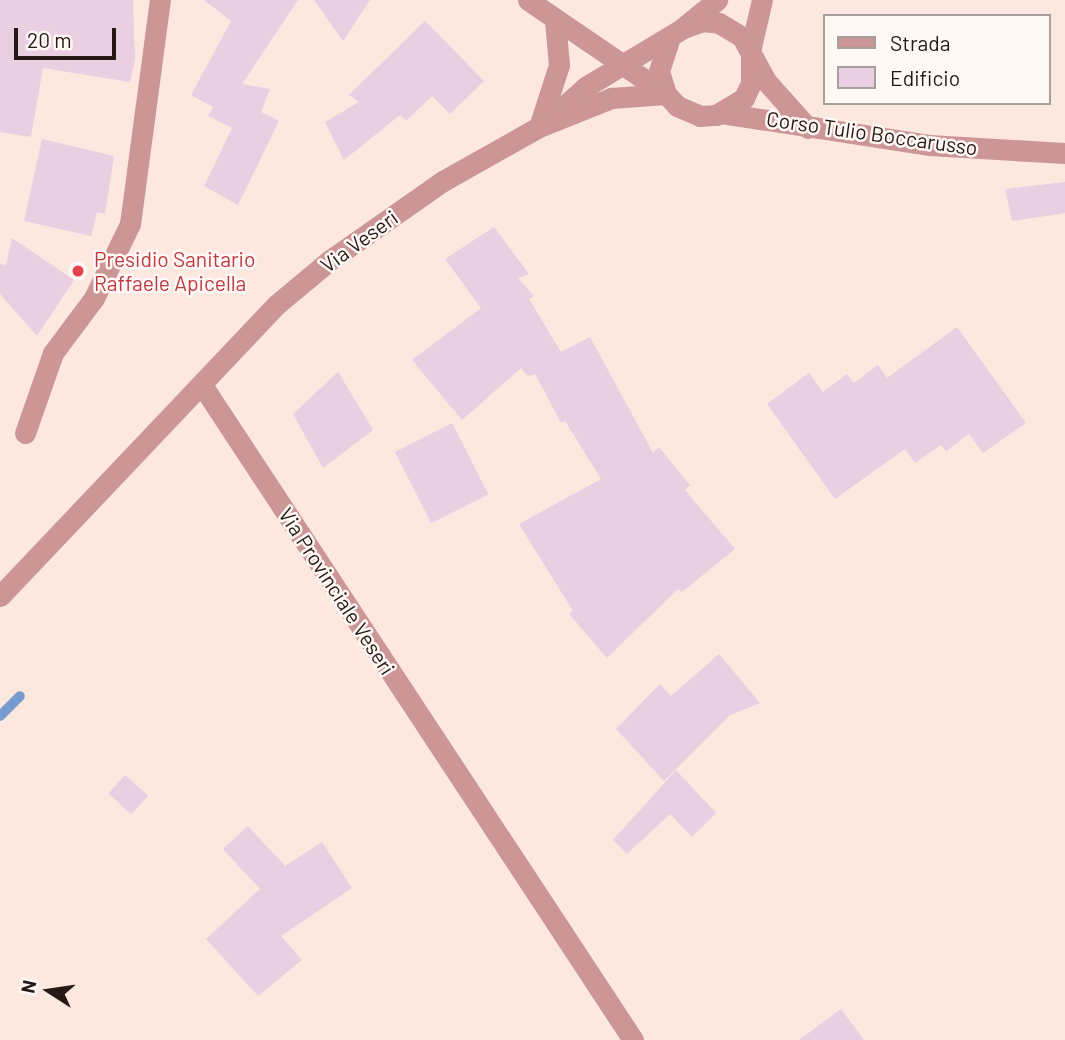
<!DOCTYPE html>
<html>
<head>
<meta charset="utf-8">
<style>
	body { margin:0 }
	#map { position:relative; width:1065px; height:1040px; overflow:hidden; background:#fce8df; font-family:Barlow,sans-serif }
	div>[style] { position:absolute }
	.stream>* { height:10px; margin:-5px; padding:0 5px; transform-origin:5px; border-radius:5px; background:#779bcf }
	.building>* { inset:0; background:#eacee2; transform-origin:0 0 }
	.minor>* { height:21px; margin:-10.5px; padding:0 10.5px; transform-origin:10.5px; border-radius:10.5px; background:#cc9696 }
	.tertiary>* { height:21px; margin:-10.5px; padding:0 10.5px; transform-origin:10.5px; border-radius:10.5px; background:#cc9696 }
	.dots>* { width:19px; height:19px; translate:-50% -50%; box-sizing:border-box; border:4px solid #fff8f5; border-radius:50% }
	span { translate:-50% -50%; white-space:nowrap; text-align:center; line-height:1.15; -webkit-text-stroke:5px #fff8f5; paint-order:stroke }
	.street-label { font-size:21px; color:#241914 }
	.health-label { font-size:21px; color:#be3a42 }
	.left { translate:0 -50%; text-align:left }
	.legend { position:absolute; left:823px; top:14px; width:228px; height:91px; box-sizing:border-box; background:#fff8f5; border:2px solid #a79f9b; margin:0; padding:9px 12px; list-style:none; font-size:21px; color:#241914 }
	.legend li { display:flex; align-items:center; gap:14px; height:35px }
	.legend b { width:35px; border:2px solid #a79f9b }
	.north { position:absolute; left:14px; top:956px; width:70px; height:70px; -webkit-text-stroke:5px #fff8f5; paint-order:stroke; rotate:282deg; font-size:19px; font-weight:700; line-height:28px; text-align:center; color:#241914 }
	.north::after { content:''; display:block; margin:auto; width:24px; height:32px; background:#241914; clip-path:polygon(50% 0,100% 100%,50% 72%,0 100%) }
	.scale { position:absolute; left:14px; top:28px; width:102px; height:32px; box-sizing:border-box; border:4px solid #241914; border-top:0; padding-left:9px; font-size:21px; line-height:24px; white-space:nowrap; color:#241914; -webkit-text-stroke:5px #fff8f5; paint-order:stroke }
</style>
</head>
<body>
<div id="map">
	<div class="stream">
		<div style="left:0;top:716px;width:28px;rotate:-45deg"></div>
	</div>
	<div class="building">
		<div style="clip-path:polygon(0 0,133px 0,135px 59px,130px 82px,43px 68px,31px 137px,0 132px)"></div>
		<div style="clip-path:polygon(204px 0,298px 0,242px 84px,270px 89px,261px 112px,279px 121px,238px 205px,204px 186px,232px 128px,208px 116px,213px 107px,191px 95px,231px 21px)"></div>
		<div style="clip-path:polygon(314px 0,370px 0,343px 41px)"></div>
		<div style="clip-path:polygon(425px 21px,484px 81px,450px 114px,432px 96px,406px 121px,400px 115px,344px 160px,325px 122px,359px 102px,349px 95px)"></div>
		<div style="clip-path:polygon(42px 139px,114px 156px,105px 214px,97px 212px,91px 236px,24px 221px)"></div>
		<div style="clip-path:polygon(1065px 182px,1065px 213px,1012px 221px,1005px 189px)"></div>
		<div style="clip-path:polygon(494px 227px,529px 274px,518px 278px,534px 296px,529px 299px,561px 352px,590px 337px,653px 453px,659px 447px,690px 485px,685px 490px,735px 549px,682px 592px,678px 589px,607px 658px,569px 614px,573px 611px,519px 524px,601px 479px,565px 421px,561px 423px,535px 374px,528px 376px,521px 368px,462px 420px,412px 360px,481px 308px,445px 259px)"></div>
		<div style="clip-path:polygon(12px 238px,74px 280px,37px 336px,0 294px,0 264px,6px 265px)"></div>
		<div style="clip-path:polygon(957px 327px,1026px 423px,983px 453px,969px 434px,946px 451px,941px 445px,915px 463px,905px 449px,835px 499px,767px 404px,809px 373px,823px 392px,847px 374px,854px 383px,878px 365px,887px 378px)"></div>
		<div style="clip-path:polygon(338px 372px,373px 430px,323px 468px,293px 414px)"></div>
		<div style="left:452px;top:423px;width:80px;height:64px;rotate:63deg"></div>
		<div style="clip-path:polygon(719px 654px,760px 703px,730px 715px,664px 781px,616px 729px,660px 684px,671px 696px)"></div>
		<div style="clip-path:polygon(676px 770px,716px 813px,692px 837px,670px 814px,627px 854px,613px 840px)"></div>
		<div style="left:125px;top:775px;width:31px;height:25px;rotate:42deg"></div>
		<div style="clip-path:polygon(248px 826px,285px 866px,322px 842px,352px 888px,281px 936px,302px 960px,258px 996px,206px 939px,260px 889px,223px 849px)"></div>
		<div style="clip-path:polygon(841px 1009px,864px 1040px,799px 1040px)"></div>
	</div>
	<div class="minor">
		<div style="left:684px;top:27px;width:43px;rotate:-39.3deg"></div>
		<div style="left:750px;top:51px;width:52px;rotate:-76.8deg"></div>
		<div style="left:202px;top:385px;width:784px;rotate:56.65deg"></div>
		<div style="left:25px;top:433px;width:85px;rotate:-70.7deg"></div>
		<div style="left:53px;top:353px;width:69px;rotate:-53.3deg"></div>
		<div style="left:94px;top:298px;width:82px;rotate:-64.1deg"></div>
		<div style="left:130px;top:224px;width:226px;rotate:-82.4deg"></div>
	</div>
	<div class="tertiary">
		<div style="left:528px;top:0;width:167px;rotate:34.3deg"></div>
		<div style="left:666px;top:94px;width:16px;rotate:47deg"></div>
		<div style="left:677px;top:106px;width:25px;rotate:23deg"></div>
		<div style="left:700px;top:116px;width:16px;rotate:-4deg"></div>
		<div style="left:716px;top:115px;width:33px;rotate:-31deg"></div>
		<div style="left:744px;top:98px;width:17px;rotate:-65deg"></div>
		<div style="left:751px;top:83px;width:26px;rotate:-90deg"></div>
		<div style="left:666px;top:94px;width:24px;rotate:-107deg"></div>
		<div style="left:659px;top:71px;width:35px;rotate:-72deg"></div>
		<div style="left:560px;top:110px;width:36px;rotate:-42deg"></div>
		<div style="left:587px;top:86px;width:112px;rotate:-31.1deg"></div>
		<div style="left:683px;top:28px;width:21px;rotate:-19deg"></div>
		<div style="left:703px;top:21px;width:16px;rotate:7deg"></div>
		<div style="left:719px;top:23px;width:27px;rotate:31deg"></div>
		<div style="left:742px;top:37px;width:50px;rotate:61.4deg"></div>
		<div style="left:766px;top:81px;width:63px;rotate:48.2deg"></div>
		<div style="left:721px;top:113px;width:210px;rotate:8.7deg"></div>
		<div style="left:929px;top:145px;width:136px;rotate:3.4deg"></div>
		<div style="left:539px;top:127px;width:65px;rotate:-72.1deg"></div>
		<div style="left:559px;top:65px;width:45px;rotate:-95.1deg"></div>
		<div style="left:0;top:596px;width:401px;rotate:-46.5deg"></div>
		<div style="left:276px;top:305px;width:70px;rotate:-39.8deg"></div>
		<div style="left:330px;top:260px;width:138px;rotate:-35deg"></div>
		<div style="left:443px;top:181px;width:110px;rotate:-29.4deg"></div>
		<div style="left:539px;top:127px;width:78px;rotate:-21.9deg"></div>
		<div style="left:611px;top:98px;width:55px;rotate:-4.2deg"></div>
	</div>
	<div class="dots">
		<div style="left:78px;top:271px;background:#e0444e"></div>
	</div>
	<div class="street-label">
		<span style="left:872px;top:133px;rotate:8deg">Corso Tulio Boccarusso</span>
		<span style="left:359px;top:241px;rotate:-36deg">Via Veseri</span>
		<span style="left:337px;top:591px;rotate:57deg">Via Provinciale Veseri</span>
	</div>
	<div class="health-label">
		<span class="left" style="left:94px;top:271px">Presidio Sanitario<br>Raffaele Apicella</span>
	</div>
	<ul class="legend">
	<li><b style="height:9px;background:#cc9696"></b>Strada</li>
	<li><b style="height:19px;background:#eacee2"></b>Edificio</li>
	</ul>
	<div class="north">N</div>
	<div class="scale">20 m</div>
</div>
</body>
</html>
